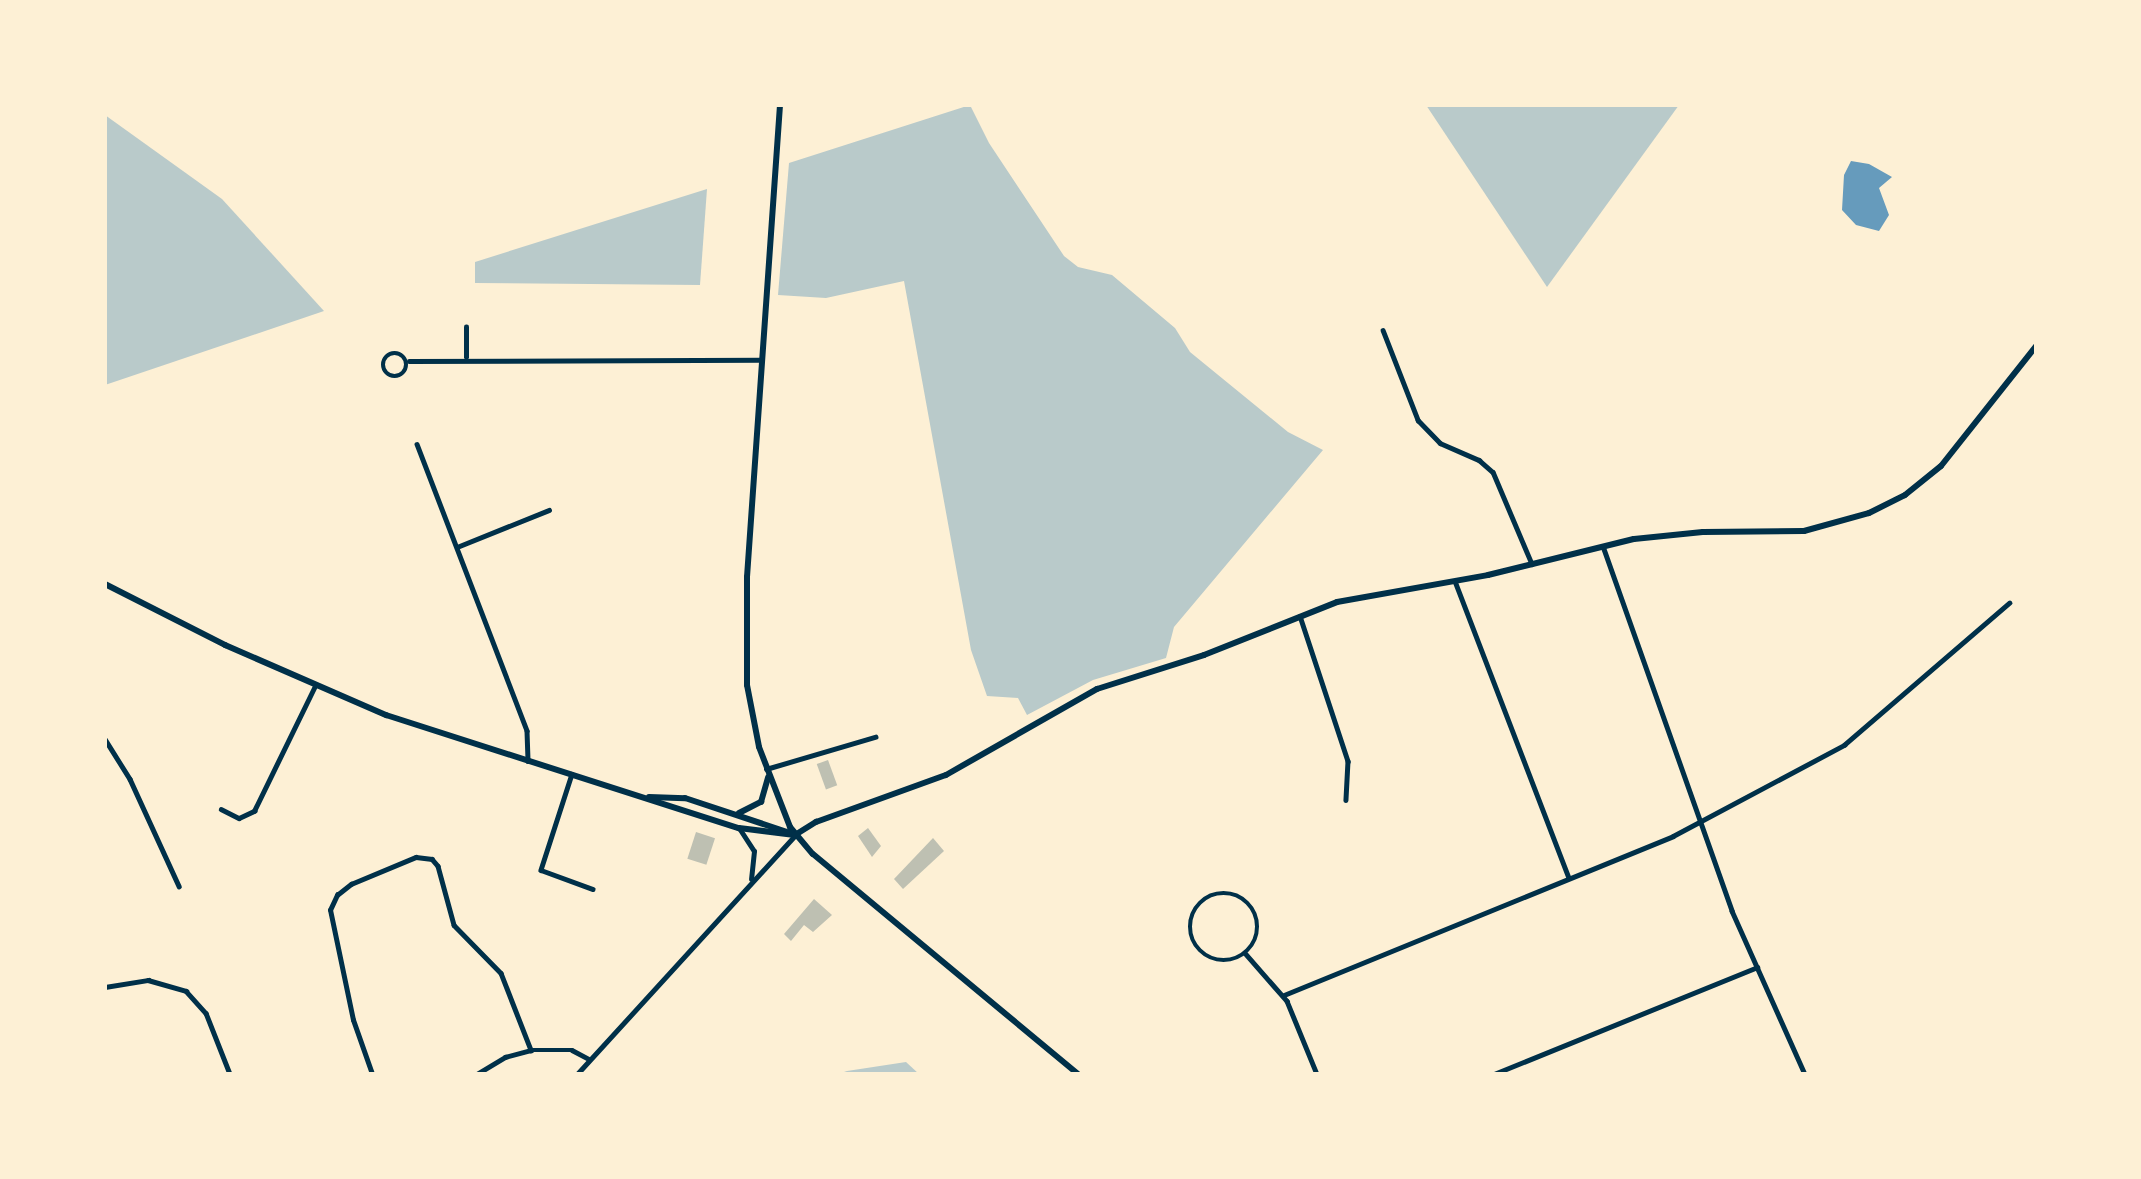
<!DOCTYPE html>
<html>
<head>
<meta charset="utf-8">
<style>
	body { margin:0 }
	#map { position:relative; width:2141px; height:1179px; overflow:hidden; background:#fdf0d5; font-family:"Source Sans 3",sans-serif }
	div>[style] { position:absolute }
	.green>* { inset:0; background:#b9caca }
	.water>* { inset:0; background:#669bbc }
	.building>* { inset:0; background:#bec0b2; transform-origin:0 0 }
	.minor>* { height:4.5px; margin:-2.25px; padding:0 2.25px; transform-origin:2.25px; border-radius:2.25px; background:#003049 }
	.minor>.ring { margin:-2.25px; padding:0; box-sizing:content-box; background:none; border:4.5px solid #003049; border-radius:50% }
	.tertiary>* { height:5px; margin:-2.5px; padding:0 2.5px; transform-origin:2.5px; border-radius:2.5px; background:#003049 }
	.secondary>* { height:6px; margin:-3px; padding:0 3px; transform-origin:3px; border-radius:3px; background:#003049 }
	span { translate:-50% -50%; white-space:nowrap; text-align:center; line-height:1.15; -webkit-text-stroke:6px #fdf0d5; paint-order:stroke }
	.frame { position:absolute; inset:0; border:107px solid #fdf0d5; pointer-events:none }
</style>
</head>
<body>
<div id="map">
	<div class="green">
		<div style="clip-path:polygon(970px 105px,989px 143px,1064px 256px,1078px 267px,1112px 275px,1175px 328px,1190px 352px,1288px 432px,1323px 450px,1174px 627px,1166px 658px,1093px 680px,1027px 715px,1018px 698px,987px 696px,971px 650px,904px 281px,826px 298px,778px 295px,789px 163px)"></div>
		<div style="clip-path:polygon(1426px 105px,1679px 105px,1547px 287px)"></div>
		<div style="clip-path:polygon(105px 115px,222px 199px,324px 311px,105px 385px)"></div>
		<div style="clip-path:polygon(707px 189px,700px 285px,475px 283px,475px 262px)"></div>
		<div style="clip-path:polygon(906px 1062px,919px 1074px,838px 1074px,847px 1071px)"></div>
	</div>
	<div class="water">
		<div style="clip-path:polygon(1851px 161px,1869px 164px,1892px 177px,1879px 188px,1889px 215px,1879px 231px,1856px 225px,1842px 210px,1844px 175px)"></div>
	</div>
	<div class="building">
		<div style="left:828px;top:760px;width:27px;height:12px;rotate:70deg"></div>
		<div style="clip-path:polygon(868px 828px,881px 846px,872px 857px,858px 836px)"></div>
		<div style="left:696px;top:832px;width:20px;height:28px;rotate:18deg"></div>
		<div style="clip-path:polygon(933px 838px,944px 851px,903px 889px,894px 879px)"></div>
		<div style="clip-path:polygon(814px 899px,832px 915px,813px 932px,804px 925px,791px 941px,784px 934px)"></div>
	</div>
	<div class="minor">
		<div style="left:1383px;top:330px;width:97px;rotate:68.7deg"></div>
		<div style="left:1418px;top:420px;width:32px;rotate:46deg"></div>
		<div style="left:1440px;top:443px;width:43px;rotate:23.6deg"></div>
		<div style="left:1479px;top:460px;width:18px;rotate:41deg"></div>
		<div style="left:1493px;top:472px;width:100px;rotate:67deg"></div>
		<div class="ring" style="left:383px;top:353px;width:19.5px;height:19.5px"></div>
		<div style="left:466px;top:357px;width:30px;rotate:-90deg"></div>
		<div style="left:409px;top:361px;width:352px;rotate:-0.2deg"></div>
		<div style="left:417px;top:444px;width:307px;rotate:69deg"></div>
		<div style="left:527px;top:731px;width:30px;rotate:88deg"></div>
		<div style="left:1603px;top:546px;width:387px;rotate:70.5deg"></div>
		<div style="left:1732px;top:911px;width:179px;rotate:65.9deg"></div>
		<div style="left:457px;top:547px;width:99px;rotate:-21.9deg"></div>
		<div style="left:1455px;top:581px;width:318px;rotate:69deg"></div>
		<div style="left:1300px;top:616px;width:153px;rotate:71.7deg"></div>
		<div style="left:1348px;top:761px;width:39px;rotate:93deg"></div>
		<div style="left:105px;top:739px;width:47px;rotate:58deg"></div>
		<div style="left:130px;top:779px;width:118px;rotate:65.4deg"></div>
		<div style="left:766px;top:769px;width:114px;rotate:-16.4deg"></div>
		<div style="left:572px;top:774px;width:101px;rotate:107.9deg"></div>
		<div style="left:541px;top:870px;width:55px;rotate:20.1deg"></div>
		<div style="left:221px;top:809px;width:20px;rotate:27deg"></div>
		<div style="left:239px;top:818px;width:17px;rotate:-25deg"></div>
		<div style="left:254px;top:811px;width:139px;rotate:-64deg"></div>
		<div class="ring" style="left:1190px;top:893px;width:63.5px;height:63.5px"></div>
		<div style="left:1245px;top:953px;width:64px;rotate:48.8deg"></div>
		<div style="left:1287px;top:1001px;width:79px;rotate:67.7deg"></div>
		<div style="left:105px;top:987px;width:44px;rotate:-9.2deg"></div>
		<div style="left:148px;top:980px;width:40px;rotate:16deg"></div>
		<div style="left:186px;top:991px;width:30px;rotate:48deg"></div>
		<div style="left:206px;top:1013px;width:66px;rotate:68.5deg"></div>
		<div style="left:1284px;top:995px;width:420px;rotate:-22.2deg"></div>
		<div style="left:1673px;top:836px;width:194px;rotate:-28deg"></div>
		<div style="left:1844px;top:745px;width:218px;rotate:-40.7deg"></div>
		<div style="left:372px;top:1074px;width:57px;rotate:-109.4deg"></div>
		<div style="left:353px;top:1020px;width:112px;rotate:-101.8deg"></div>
		<div style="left:330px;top:910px;width:17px;rotate:-65deg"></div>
		<div style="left:337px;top:895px;width:18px;rotate:-38deg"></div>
		<div style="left:351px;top:884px;width:70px;rotate:-22.6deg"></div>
		<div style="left:416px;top:857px;width:16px;rotate:7deg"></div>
		<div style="left:432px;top:859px;width:9px;rotate:49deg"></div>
		<div style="left:438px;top:866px;width:61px;rotate:74.8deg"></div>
		<div style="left:454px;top:925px;width:67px;rotate:45.6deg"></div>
		<div style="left:501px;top:973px;width:83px;rotate:68.7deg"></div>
		<div style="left:477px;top:1074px;width:33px;rotate:-31deg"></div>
		<div style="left:505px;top:1057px;width:27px;rotate:-15deg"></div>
		<div style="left:531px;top:1050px;width:41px"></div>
		<div style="left:572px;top:1050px;width:19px;rotate:28deg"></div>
		<div style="left:1494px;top:1074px;width:284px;rotate:-22.1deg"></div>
	</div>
	<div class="tertiary">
		<div style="left:739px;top:828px;width:27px;rotate:57deg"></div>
		<div style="left:754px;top:851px;width:28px;rotate:96deg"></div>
		<div style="left:577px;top:1074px;width:323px;rotate:-47.6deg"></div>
	</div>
	<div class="secondary">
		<div style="left:780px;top:105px;width:473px;rotate:94deg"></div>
		<div style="left:747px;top:577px;width:108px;rotate:90deg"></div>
		<div style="left:747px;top:685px;width:63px;rotate:79deg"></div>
		<div style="left:759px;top:747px;width:86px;rotate:68.8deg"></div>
		<div style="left:790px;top:827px;width:35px;rotate:50deg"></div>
		<div style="left:813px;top:854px;width:344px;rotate:39.7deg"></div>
		<div style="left:105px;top:584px;width:135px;rotate:26.9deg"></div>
		<div style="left:225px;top:645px;width:176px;rotate:23.5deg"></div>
		<div style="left:386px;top:715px;width:371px;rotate:17.8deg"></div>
		<div style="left:739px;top:828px;width:56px;rotate:7.1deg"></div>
		<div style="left:649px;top:797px;width:36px;rotate:2deg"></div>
		<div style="left:685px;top:798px;width:114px;rotate:18.4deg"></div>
		<div style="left:739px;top:813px;width:25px;rotate:-27deg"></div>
		<div style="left:761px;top:802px;width:26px;rotate:-74deg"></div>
		<div style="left:795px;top:835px;width:25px;rotate:-32deg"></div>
		<div style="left:816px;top:822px;width:138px;rotate:-19.9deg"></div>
		<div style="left:946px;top:775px;width:174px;rotate:-29.7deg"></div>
		<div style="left:1097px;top:689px;width:112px;rotate:-17.6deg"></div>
		<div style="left:1204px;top:655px;width:143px;rotate:-21.7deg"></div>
		<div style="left:1337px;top:602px;width:153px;rotate:-10.1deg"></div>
		<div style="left:1488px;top:575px;width:150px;rotate:-13.9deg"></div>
		<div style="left:1634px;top:539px;width:69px;rotate:-5.8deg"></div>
		<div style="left:1703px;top:532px;width:101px;rotate:-0.6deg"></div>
		<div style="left:1804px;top:531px;width:67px;rotate:-15.5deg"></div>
		<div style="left:1869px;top:513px;width:40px;rotate:-26.6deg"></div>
		<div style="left:1905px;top:495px;width:46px;rotate:-38.9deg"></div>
		<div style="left:1941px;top:466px;width:153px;rotate:-51.6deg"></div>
	</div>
	<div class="frame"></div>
</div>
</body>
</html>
